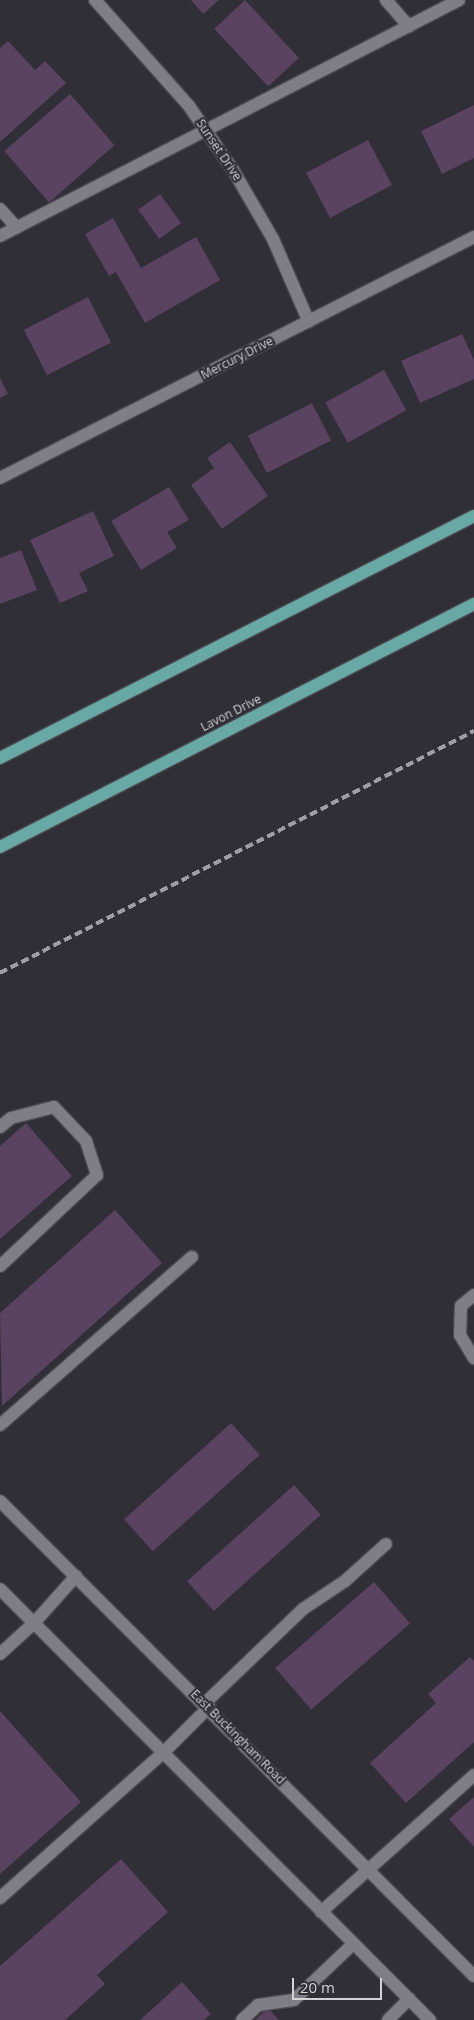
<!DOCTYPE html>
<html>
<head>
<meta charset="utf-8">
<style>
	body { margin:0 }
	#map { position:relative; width:474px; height:2020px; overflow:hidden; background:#302e36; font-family:"Open Sans",sans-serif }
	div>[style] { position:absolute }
	.building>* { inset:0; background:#5a4261; transform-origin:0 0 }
	.roads { filter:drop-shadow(1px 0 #4c4b51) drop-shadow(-1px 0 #4c4b51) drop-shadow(0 1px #4c4b51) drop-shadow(0 -1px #4c4b51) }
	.lane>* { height:12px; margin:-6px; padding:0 6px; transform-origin:6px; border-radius:6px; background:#7f7d86 }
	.street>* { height:12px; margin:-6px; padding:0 6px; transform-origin:6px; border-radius:6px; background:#7f7d86 }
	.secondary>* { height:12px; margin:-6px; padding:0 6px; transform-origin:6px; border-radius:6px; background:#7f7d86 }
	.primary>* { height:12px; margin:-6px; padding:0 6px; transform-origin:6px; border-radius:6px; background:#69a9a5 }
	.rail>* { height:4px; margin-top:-2px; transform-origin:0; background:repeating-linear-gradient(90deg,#9f9ea4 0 8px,transparent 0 12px) }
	span { translate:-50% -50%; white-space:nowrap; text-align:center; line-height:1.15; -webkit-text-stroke:4.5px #302e36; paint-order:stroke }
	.street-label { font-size:12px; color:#d3d2d7 }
	.scale { position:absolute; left:292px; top:1978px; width:90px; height:22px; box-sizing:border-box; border:2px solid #d3d2d7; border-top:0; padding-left:6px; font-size:15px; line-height:18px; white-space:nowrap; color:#d3d2d7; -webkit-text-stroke:4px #302e36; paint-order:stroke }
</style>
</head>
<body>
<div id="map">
	<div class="building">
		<div style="clip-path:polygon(191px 0,219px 0,203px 14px)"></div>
		<div style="left:245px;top:0;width:79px;height:42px;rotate:47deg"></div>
		<div style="clip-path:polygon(8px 41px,35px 70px,45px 61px,66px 83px,0 142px,0 48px)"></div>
		<div style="left:70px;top:94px;width:68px;height:87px;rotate:49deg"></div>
		<div style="clip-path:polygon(474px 105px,474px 158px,442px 174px,421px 131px)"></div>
		<div style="left:368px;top:140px;width:51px;height:70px;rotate:62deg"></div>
		<div style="left:160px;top:194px;width:36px;height:27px;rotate:54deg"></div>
		<div style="clip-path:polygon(113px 218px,141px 268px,196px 237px,220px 280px,145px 323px,116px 272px,109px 276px,85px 234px)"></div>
		<div style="left:88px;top:297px;width:51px;height:72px;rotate:63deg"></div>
		<div style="clip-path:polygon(462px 334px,474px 360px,474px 379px,420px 403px,401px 361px)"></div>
		<div style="left:384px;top:370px;width:46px;height:67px;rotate:61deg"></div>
		<div style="clip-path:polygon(0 378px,8px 394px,0 398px)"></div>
		<div style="left:312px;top:403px;width:42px;height:72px;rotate:63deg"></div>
		<div style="clip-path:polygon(230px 442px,268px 496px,222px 529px,191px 485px,214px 468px,207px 458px)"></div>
		<div style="clip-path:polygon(169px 487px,189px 520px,167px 532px,177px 548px,141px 570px,111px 521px)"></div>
		<div style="clip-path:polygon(93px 511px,114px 556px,79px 573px,88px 591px,60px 603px,30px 540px)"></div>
		<div style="clip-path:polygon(21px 550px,37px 590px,0 604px,0 558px)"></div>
		<div style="clip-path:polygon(26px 1123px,72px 1176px,0 1239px,0 1146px)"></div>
		<div style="clip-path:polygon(115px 1210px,162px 1263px,2px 1406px,0 1313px)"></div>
		<div style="left:231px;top:1423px;width:43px;height:144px;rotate:48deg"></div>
		<div style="left:294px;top:1485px;width:40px;height:144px;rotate:48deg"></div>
		<div style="left:374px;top:1582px;width:55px;height:131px;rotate:49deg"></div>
		<div style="clip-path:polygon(470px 1657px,474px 1661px,474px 1742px,406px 1803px,370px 1763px,436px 1703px,428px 1694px)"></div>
		<div style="clip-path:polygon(0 1711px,81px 1802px,0 1874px)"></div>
		<div style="clip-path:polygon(474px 1797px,474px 1847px,449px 1819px)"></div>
		<div style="clip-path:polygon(121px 1859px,168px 1912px,97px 1975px,105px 1984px,65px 2020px,0 2020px,0 1966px)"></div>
		<div style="clip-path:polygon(182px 1982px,211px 2014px,204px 2020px,140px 2020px)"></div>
		<div style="clip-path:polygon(268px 2008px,279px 2020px,255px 2020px)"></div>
	</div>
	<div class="roads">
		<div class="lane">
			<div style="left:386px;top:0;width:35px;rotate:49deg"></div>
			<div style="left:0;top:209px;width:25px;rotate:48deg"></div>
			<div style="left:0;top:236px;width:516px;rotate:-27.21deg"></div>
			<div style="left:0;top:1127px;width:14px;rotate:-39deg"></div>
			<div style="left:11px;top:1118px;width:44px;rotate:-14.3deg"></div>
			<div style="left:54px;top:1107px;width:47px;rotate:46.7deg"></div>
			<div style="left:86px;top:1141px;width:36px;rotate:72deg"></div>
			<div style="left:97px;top:1175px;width:133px;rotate:136.8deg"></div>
			<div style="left:474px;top:1295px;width:17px;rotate:140deg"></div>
			<div style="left:461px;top:1306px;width:29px;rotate:92deg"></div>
			<div style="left:460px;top:1335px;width:27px;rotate:59deg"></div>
			<div style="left:0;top:1425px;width:255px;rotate:-41.2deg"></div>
			<div style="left:0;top:1654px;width:46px;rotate:-42.4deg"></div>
			<div style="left:34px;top:1623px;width:63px;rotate:-48.2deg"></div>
			<div style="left:205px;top:1703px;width:136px;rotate:-43.8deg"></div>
			<div style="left:303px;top:1609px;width:50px;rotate:-33.7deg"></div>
			<div style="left:345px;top:1581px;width:55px;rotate:-42.1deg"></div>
			<div style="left:369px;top:1869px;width:141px;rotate:-41.8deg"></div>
			<div style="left:0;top:1898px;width:220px;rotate:-41.7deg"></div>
			<div style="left:164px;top:1752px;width:64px;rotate:-45deg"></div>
			<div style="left:242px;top:2020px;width:22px;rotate:-43deg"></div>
			<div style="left:258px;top:2005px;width:36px;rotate:-8deg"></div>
			<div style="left:294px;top:2000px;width:81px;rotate:-43.5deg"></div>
			<div style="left:388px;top:2020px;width:30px;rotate:-45deg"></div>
		</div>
		<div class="street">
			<div style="left:95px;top:0;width:142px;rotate:48.4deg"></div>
			<div style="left:189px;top:106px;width:78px;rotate:55.5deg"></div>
			<div style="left:233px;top:170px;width:80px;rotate:59.9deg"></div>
			<div style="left:273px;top:239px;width:90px;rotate:66.6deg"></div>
			<div style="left:0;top:478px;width:532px;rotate:-26.95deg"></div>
		</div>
		<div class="secondary">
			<div style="left:0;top:1501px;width:671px;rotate:45.06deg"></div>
			<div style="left:0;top:1589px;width:609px;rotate:45.07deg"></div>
			<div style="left:321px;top:1912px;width:64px;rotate:-41.9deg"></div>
		</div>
		<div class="primary">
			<div style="left:0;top:758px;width:532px;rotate:-27.05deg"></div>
			<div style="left:0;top:847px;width:533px;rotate:-27.14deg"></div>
		</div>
	</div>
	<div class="rail">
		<div style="left:0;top:973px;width:532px;rotate:-27.05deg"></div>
	</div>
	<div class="street-label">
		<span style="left:219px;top:150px;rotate:56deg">Sunset Drive</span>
		<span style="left:237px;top:358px;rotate:-27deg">Mercury Drive</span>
		<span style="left:231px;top:713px;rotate:-27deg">Lavon Drive</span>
		<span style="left:238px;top:1737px;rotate:45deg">East Buckingham Road</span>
	</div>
	<div class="scale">20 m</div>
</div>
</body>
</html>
